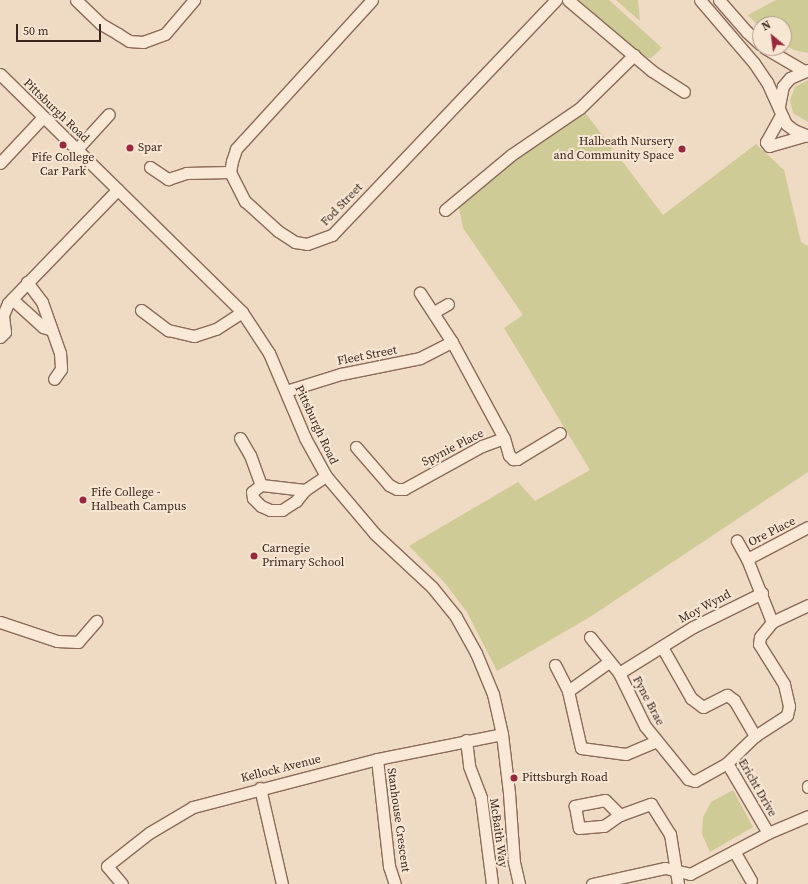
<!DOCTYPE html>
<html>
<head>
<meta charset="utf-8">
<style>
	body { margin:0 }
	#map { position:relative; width:808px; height:884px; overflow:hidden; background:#efdac3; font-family:"Source Serif 4",serif }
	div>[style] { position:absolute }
	.green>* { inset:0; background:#cecb96 }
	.roads { filter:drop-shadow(1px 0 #8a6b59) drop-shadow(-1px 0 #8a6b59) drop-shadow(0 1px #8a6b59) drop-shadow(0 -1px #8a6b59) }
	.minor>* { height:11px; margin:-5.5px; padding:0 5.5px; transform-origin:5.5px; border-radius:5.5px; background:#fae9d6 }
	.dots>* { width:11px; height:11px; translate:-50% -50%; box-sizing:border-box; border:2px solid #f7e6d2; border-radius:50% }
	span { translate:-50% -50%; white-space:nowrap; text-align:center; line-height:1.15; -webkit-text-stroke:4px #f7e6d2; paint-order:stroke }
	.street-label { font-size:12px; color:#3a261e }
	.poi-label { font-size:12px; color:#3a261e }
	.right { translate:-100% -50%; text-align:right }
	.left { translate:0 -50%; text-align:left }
	.north { position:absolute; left:752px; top:16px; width:40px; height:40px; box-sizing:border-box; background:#f7e6d2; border:1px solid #ab998a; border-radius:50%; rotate:331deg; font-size:11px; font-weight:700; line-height:16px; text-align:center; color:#3a261e }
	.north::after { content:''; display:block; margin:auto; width:14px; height:18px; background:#9b273c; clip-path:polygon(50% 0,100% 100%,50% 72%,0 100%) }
	.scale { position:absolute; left:16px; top:24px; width:85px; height:18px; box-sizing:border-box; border:2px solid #3a261e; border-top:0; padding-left:5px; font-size:12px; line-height:14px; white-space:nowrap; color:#3a261e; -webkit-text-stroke:3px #f7e6d2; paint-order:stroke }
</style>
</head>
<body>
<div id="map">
	<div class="green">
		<div style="clip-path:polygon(579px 0,609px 0,662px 48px,651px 58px,644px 57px)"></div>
		<div style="clip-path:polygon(616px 0,638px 0,640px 21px)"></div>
		<div style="clip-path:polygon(776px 0,808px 0,808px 53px,794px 50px,784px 44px,784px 24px,760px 24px,760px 27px,748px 15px)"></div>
		<div style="clip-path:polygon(808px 80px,808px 122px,793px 113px,790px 100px,795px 87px)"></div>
		<div style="clip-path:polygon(584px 111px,663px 215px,756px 144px,784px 170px,801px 242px,808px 246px,808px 472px,590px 617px,497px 671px,467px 612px,444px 582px,409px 546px,518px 482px,535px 501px,590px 470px,504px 328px,523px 315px,463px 228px,459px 208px,504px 168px)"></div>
		<div style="clip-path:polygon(733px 790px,753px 827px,710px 852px,702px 834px,703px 817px,711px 802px)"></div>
	</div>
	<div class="roads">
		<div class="minor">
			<div style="left:76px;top:0;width:35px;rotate:44deg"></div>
			<div style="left:101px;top:24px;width:20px;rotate:30deg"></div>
			<div style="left:118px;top:34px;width:13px;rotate:32deg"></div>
			<div style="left:129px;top:41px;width:14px;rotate:4deg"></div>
			<div style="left:143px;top:42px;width:23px;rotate:-20deg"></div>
			<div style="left:165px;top:34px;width:45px;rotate:-49.5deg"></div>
			<div style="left:372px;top:0;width:190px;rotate:132.4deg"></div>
			<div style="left:244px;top:140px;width:12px;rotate:132deg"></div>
			<div style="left:236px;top:149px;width:13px;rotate:108deg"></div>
			<div style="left:232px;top:161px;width:11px;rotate:100deg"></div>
			<div style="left:230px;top:172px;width:33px;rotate:63deg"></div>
			<div style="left:245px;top:201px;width:45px;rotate:42.3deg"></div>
			<div style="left:278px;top:231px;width:20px;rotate:33deg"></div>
			<div style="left:295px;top:242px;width:12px;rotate:9deg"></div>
			<div style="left:307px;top:244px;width:27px;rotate:-20deg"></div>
			<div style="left:332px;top:235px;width:325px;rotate:-46.4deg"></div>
			<div style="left:568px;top:0;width:110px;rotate:40.2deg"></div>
			<div style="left:652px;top:71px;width:38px;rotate:33deg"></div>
			<div style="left:700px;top:0;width:83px;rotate:49.4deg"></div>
			<div style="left:754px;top:63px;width:23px;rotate:56deg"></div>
			<div style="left:767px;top:82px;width:46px;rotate:65.7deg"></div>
			<div style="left:786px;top:124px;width:10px;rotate:37deg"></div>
			<div style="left:794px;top:130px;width:15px;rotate:23deg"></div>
			<div style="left:719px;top:0;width:43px;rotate:48.8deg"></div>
			<div style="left:747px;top:32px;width:18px;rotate:43deg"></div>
			<div style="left:765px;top:48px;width:45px;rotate:30.5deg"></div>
			<div style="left:0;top:74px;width:339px;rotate:44.5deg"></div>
			<div style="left:242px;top:312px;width:49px;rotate:56.6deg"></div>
			<div style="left:269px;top:353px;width:92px;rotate:67deg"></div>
			<div style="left:305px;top:438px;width:43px;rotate:61.1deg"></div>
			<div style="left:326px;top:476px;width:76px;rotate:49.8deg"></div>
			<div style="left:375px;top:534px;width:78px;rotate:42.9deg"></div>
			<div style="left:432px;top:587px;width:38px;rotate:51deg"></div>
			<div style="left:456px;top:617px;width:41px;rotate:60.9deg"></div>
			<div style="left:476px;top:653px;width:44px;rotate:67.5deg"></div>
			<div style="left:493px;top:694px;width:41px;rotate:77.3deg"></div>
			<div style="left:502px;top:734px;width:59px;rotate:83.2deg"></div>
			<div style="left:509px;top:793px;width:69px;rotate:85.9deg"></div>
			<div style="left:514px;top:862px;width:23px;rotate:77deg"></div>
			<div style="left:779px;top:106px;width:20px;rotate:-79deg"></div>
			<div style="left:783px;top:86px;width:11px;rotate:-49deg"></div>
			<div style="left:790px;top:78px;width:20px;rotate:-24deg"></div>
			<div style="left:781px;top:115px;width:31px;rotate:119deg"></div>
			<div style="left:766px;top:142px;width:5px;rotate:53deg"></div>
			<div style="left:769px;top:146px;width:37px;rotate:-16deg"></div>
			<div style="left:77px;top:149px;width:47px;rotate:-47.6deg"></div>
			<div style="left:0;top:163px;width:63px;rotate:-46.9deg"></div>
			<div style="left:150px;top:167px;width:22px;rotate:34deg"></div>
			<div style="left:168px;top:179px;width:19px;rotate:-18deg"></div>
			<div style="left:186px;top:173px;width:44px;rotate:-1.3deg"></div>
			<div style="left:445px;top:210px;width:86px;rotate:-39.8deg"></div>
			<div style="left:511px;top:155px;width:83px;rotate:-34.3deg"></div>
			<div style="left:580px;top:108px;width:76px;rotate:-44.5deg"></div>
			<div style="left:27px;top:282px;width:25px;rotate:53deg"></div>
			<div style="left:42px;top:302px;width:54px;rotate:70.6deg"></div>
			<div style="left:60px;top:353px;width:16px;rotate:86deg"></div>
			<div style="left:61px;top:369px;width:12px;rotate:125deg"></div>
			<div style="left:12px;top:299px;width:42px;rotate:42.1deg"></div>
			<div style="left:43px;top:327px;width:9px;rotate:18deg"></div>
			<div style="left:141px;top:310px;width:34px;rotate:37deg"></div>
			<div style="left:168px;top:330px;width:27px;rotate:13deg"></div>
			<div style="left:194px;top:336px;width:23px;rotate:-18deg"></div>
			<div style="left:216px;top:329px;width:31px;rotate:-33deg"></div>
			<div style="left:434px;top:312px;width:16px;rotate:-30deg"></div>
			<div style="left:0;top:337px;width:7px;rotate:-45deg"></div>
			<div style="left:5px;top:332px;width:17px;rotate:-97deg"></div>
			<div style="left:3px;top:315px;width:13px;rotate:-67deg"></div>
			<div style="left:8px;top:303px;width:158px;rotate:-46deg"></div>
			<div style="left:452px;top:342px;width:109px;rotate:61.6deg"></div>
			<div style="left:286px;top:391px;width:58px;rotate:-17.2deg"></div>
			<div style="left:341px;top:374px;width:81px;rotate:-11.4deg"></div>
			<div style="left:420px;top:358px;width:36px;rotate:-27deg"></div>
			<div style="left:452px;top:342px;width:59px;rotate:-123.1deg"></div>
			<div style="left:240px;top:438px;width:20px;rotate:60deg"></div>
			<div style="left:250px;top:455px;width:32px;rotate:70deg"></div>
			<div style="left:356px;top:447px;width:50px;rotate:49deg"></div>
			<div style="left:389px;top:485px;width:9px;rotate:27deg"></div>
			<div style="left:397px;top:489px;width:7px"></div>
			<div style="left:404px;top:489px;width:89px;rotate:-28.9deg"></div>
			<div style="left:482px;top:446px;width:23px;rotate:-20deg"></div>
			<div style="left:504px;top:438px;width:18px;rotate:74deg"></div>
			<div style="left:509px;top:455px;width:6px;rotate:45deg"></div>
			<div style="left:513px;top:459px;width:4px"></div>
			<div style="left:517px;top:459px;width:50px;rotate:-31.2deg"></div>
			<div style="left:305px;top:490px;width:44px;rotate:-173.5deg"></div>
			<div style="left:261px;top:485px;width:11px;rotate:142deg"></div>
			<div style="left:252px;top:492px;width:6px;rotate:81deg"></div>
			<div style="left:253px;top:498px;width:11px;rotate:45deg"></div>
			<div style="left:261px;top:506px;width:10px;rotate:24deg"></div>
			<div style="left:270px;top:510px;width:12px"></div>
			<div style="left:282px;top:510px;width:17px;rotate:-33deg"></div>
			<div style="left:296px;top:501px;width:14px;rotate:-51deg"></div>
			<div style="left:305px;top:490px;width:25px;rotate:-34deg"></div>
			<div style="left:747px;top:559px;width:69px;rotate:-27.7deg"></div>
			<div style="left:0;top:622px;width:60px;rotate:18.4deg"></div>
			<div style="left:57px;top:641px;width:21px;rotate:3deg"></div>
			<div style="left:78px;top:642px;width:28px;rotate:-49deg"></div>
			<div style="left:772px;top:622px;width:40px;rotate:-25deg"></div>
			<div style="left:590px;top:637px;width:46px;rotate:51.1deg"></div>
			<div style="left:619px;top:673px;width:59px;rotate:63.9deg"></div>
			<div style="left:645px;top:726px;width:68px;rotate:50.9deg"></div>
			<div style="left:688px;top:779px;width:7px;rotate:16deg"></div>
			<div style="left:695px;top:781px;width:37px;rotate:-29deg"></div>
			<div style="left:727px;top:763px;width:39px;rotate:-44deg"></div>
			<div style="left:755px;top:736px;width:38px;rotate:-33deg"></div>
			<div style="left:787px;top:715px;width:9px;rotate:-77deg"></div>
			<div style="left:789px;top:706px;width:23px;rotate:-103deg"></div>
			<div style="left:784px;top:684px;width:47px;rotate:-122deg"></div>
			<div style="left:759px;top:644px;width:7px;rotate:-82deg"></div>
			<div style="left:760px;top:637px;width:19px;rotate:-51deg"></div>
			<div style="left:772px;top:622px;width:68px;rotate:-111.6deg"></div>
			<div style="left:747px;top:559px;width:21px;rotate:-119deg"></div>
			<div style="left:662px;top:647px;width:59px;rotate:60.4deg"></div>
			<div style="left:691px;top:698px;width:15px;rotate:37deg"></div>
			<div style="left:703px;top:707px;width:27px;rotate:-27deg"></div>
			<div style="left:727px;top:695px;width:9px;rotate:36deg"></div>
			<div style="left:734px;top:700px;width:42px;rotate:59.7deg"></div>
			<div style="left:555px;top:665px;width:29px;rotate:63deg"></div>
			<div style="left:568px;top:691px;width:58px;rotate:77.2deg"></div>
			<div style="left:581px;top:748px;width:45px;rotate:7.6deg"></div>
			<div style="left:626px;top:754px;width:33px;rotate:-23deg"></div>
			<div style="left:619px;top:673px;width:87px;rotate:-31.9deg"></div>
			<div style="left:693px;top:627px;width:77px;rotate:-26.2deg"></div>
			<div style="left:568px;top:691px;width:50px;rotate:-35.3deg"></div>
			<div style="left:466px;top:740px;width:26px;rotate:83deg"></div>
			<div style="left:469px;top:766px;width:34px;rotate:69deg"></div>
			<div style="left:481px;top:798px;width:87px;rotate:82.7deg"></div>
			<div style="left:377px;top:759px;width:108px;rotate:83.6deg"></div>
			<div style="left:389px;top:866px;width:19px;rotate:72deg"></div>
			<div style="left:727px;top:763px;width:81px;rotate:59.6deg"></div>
			<div style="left:808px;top:786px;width:1px;rotate:90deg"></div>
			<div style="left:260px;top:788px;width:98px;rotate:77.1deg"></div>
			<div style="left:620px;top:815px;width:21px;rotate:-135deg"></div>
			<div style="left:605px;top:800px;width:31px;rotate:169deg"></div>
			<div style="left:575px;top:806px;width:22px;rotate:80deg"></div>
			<div style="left:579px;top:828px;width:25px;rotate:-5deg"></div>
			<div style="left:604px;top:826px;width:19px;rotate:-35deg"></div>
			<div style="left:620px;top:815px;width:33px;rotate:-20deg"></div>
			<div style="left:651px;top:804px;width:36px;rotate:58deg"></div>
			<div style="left:670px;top:834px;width:51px;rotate:80.9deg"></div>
			<div style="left:734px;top:851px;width:34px;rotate:60deg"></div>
			<div style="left:122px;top:884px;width:23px;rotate:-130deg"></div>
			<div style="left:107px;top:866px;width:53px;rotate:-38.2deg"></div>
			<div style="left:149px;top:833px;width:51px;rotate:-30.6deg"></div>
			<div style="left:193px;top:807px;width:190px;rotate:-14.6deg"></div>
			<div style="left:377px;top:759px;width:127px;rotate:-11.3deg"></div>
			<div style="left:592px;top:884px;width:75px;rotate:-12.4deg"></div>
			<div style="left:665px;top:868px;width:26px;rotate:13deg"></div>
			<div style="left:690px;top:874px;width:88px;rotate:-27.7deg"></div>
			<div style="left:768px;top:833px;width:43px;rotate:-23deg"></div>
		</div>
	</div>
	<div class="dots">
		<div style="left:63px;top:145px;background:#9b273c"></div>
		<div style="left:130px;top:148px;background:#9b273c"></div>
		<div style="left:682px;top:149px;background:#9b273c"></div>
		<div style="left:83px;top:500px;background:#9b273c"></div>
		<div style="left:254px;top:556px;background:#9b273c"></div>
		<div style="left:514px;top:778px;background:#9b273c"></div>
	</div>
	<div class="street-label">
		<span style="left:56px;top:111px;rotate:44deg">Pittsburgh Road</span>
		<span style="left:342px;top:205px;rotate:-46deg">Fod Street</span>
		<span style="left:367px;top:356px;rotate:-11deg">Fleet Street</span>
		<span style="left:316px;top:425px;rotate:65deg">Pittsburgh Road</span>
		<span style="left:453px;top:448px;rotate:-27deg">Spynie Place</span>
		<span style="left:772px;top:532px;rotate:-27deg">Ore Place</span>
		<span style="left:705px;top:607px;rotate:-28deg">Moy Wynd</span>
		<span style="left:648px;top:701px;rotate:62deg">Fyne Brae</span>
		<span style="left:281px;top:769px;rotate:-14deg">Kellock Avenue</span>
		<span style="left:757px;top:788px;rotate:60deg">Ericht Drive</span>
		<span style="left:398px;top:820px;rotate:82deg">Stanhouse Crescent</span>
		<span style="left:498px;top:833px;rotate:82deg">McBaith Way</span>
	</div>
	<div class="poi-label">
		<span class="right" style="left:674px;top:149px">Halbeath Nursery<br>and Community Space</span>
		<span class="left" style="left:138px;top:148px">Spar</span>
		<span style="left:63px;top:165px">Fife College<br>Car Park</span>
		<span class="left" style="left:91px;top:500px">Fife College -<br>Halbeath Campus</span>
		<span class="left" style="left:262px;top:556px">Carnegie<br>Primary School</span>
		<span class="left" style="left:522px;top:778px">Pittsburgh Road</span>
	</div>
	<div class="north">N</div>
	<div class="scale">50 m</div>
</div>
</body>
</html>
